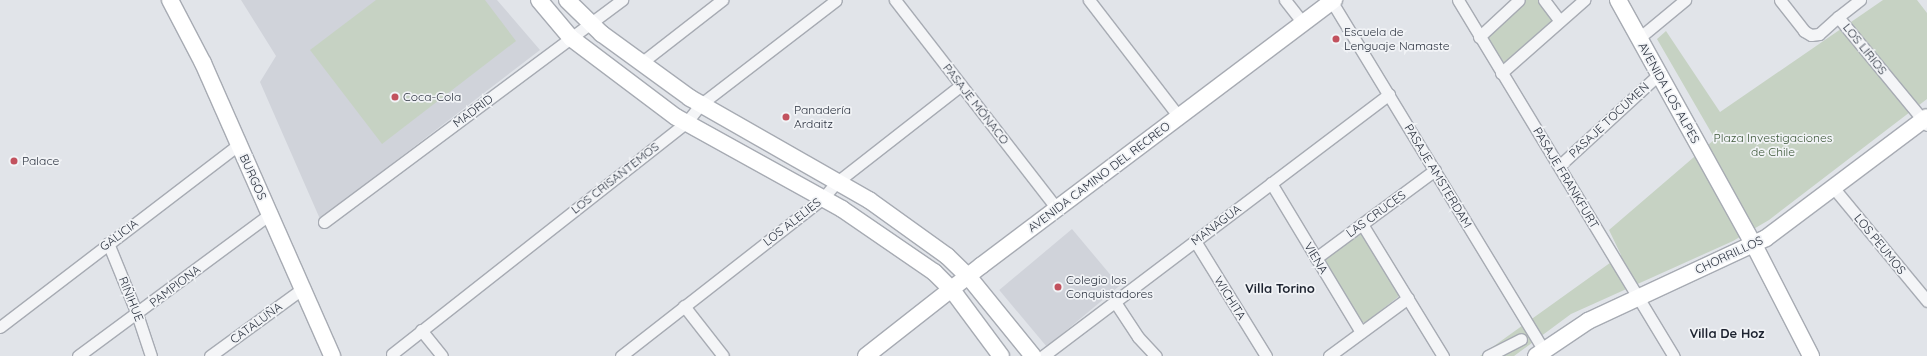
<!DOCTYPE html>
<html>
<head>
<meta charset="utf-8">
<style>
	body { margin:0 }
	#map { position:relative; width:1927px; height:356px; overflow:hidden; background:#e1e4e9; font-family:Quicksand,sans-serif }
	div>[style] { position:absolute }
	.built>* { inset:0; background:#d0d3da; transform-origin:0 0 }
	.green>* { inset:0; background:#c6d2c3 }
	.roads { filter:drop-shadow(1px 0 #a7abb3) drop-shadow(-1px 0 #a7abb3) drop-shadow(0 1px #a7abb3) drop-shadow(0 -1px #a7abb3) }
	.street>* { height:11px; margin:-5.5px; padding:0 5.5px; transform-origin:5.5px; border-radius:5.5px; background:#f4f5f7 }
	.secondary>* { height:16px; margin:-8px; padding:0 8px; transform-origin:8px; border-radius:8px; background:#fff }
	.dots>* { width:11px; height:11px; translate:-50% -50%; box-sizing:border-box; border:2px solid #f1f3f6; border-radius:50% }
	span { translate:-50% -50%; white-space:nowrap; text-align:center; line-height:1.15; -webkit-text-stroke:3.5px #f1f3f6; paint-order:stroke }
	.poi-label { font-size:12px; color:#2b323f }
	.left { translate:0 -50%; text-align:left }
	.street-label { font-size:12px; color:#2b323f }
	.park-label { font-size:12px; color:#3e593a }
	.neighbourhood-label { font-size:13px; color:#1d2330; font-weight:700 }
</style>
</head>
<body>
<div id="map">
	<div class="built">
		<div style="clip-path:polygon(241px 0,497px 0,540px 50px,320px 219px,260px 82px,276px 56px)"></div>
		<div style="left:1072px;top:229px;width:74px;height:95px;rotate:50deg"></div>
	</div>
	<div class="green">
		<div style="clip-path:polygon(376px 0,485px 0,516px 41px,382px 144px,310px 50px)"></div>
		<div style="clip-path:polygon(1525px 0,1546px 0,1555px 19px,1506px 68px,1481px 36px)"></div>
		<div style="clip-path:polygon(1883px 0,1917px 0,1927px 13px,1927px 99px,1769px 220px,1733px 241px,1571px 314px,1514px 356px,1480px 356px,1621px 255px,1609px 230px,1715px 139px,1657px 39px,1666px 31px,1720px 112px)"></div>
		<div style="clip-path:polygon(1355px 233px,1361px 233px,1400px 292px,1398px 297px,1365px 323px,1360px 321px,1323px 262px,1329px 253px)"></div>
	</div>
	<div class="roads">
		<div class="street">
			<div style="left:895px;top:0;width:264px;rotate:52.2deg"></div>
			<div style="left:1089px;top:0;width:148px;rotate:52.4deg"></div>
			<div style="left:1285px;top:0;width:29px;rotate:52deg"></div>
			<div style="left:1458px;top:0;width:416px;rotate:58.8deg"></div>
			<div style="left:1544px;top:0;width:26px;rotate:53deg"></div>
			<div style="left:1780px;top:0;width:39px;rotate:52deg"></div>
			<div style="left:1804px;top:31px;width:8px;rotate:30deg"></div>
			<div style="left:1811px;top:35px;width:8px;rotate:-7deg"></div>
			<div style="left:1819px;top:34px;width:25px;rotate:-42deg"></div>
			<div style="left:1838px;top:17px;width:140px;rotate:50.5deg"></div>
			<div style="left:1332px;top:2px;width:407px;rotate:58.7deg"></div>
			<div style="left:1838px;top:17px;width:28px;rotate:-38deg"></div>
			<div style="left:1479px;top:37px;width:54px;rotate:-42.8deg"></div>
			<div style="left:1639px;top:38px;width:60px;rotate:-39.6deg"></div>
			<div style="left:641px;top:63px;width:103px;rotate:-37.9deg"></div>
			<div style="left:1501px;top:73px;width:111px;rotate:-41.3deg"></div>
			<div style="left:1559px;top:166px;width:136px;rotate:-42.6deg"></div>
			<div style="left:1271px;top:183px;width:174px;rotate:58.9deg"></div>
			<div style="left:1832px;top:186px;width:149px;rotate:50.4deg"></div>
			<div style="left:324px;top:222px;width:372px;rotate:-36.7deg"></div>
			<div style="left:1362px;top:224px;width:155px;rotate:58.5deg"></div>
			<div style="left:1195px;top:241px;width:135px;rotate:58.3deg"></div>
			<div style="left:108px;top:243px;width:77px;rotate:67.8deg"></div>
			<div style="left:137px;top:314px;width:44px;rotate:71.6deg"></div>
			<div style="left:1316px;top:258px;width:148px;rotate:-36.5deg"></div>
			<div style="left:1115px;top:302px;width:42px;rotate:56.7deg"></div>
			<div style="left:1138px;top:337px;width:26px;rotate:47deg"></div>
			<div style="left:684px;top:306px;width:63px;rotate:52deg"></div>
			<div style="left:0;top:327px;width:301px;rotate:-37.4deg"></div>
			<div style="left:421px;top:330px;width:33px;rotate:51deg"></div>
			<div style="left:392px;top:354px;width:374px;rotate:-38.2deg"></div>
			<div style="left:686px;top:123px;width:24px;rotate:-52deg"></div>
			<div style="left:701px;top:104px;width:170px;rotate:-37.6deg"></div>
			<div style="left:78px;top:356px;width:239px;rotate:-36.5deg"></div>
			<div style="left:210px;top:356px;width:114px;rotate:-36.1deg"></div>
			<div style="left:621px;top:356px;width:255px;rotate:-38deg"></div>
			<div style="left:822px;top:199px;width:23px;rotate:-49deg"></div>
			<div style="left:837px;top:182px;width:157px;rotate:-38deg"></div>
			<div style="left:1043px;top:356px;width:434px;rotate:-37.1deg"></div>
			<div style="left:1329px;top:356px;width:98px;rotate:-36.3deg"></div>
			<div style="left:1488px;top:356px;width:37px;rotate:-27deg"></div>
		</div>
		<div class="secondary">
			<div style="left:170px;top:0;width:71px;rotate:62.4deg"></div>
			<div style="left:203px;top:63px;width:320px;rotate:66.2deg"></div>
			<div style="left:539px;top:0;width:50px;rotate:49.9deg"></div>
			<div style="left:571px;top:38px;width:131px;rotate:37deg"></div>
			<div style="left:676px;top:117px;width:190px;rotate:29deg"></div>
			<div style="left:842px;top:209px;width:112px;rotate:34.4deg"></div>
			<div style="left:934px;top:272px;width:25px;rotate:45deg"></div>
			<div style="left:952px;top:290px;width:82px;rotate:53.4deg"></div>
			<div style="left:567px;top:0;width:49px;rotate:44.2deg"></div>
			<div style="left:602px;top:34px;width:109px;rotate:36deg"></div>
			<div style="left:690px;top:98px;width:206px;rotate:29.7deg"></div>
			<div style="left:869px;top:200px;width:96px;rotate:35.7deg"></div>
			<div style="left:947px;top:256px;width:29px;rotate:44deg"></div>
			<div style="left:968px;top:276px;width:103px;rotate:50.9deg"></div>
			<div style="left:1618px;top:0;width:280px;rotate:61deg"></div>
			<div style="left:1754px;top:245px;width:125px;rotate:62.8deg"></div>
			<div style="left:866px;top:356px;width:147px;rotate:-38.1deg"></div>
			<div style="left:982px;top:265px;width:441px;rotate:-37deg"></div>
			<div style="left:1536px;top:356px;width:63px;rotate:-33.9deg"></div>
			<div style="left:1588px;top:321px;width:196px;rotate:-25deg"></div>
			<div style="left:1766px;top:238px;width:201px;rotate:-36.9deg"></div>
		</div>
	</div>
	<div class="dots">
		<div style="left:1336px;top:39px;background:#c2525e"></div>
		<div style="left:395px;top:97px;background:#c2525e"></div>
		<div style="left:786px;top:117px;background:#c2525e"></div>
		<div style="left:14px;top:161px;background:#c2525e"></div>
		<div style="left:1058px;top:287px;background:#c2525e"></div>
	</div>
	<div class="poi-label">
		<span class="left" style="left:1344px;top:39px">Escuela de<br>Lenguaje Namaste</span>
		<span class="left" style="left:403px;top:97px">Coca-Cola</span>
		<span class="left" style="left:794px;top:117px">Panadería<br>Ardaitz</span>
		<span class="left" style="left:22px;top:161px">Palace</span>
		<span class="left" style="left:1066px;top:287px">Colegio los<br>Conquistadores</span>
	</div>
	<div class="street-label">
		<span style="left:1865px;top:49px;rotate:51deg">LOS LIRIOS</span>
		<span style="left:1669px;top:93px;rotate:61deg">AVENIDA LOS ALPES</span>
		<span style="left:976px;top:104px;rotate:52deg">PASAJE MÓNACO</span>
		<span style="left:473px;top:111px;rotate:-37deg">MADRID</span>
		<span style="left:1609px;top:120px;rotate:-43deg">PASAJE TOCUMEN</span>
		<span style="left:1438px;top:176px;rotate:59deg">PASAJE AMSTERDAM</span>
		<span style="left:253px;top:177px;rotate:66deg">BURGOS</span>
		<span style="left:1099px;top:177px;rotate:-37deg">AVENIDA CAMINO DEL RECREO</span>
		<span style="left:615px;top:178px;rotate:-38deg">LOS CRISANTEMOS</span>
		<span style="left:1566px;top:178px;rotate:59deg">PASAJE FRANKFURT</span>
		<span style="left:1376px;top:214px;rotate:-36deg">LAS CRUCES</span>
		<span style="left:792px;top:222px;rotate:-38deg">LOS ALELIES</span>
		<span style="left:1216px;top:225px;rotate:-37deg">MANAGUA</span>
		<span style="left:119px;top:235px;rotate:-37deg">GALICIA</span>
		<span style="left:1880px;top:244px;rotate:51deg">LOS PEUMOS</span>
		<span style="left:1729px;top:255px;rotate:-25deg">CHORRILLOS</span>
		<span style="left:1316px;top:258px;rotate:59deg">VIENA</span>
		<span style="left:175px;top:286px;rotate:-37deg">PAMPIONA</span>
		<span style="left:1230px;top:298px;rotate:58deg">WICHITA</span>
		<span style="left:131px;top:299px;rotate:68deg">RIÑIHUE</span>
		<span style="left:256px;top:323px;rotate:-36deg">CATALUÑA</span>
	</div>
	<div class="park-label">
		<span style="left:1773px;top:145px">Plaza Investigaciones<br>de Chile</span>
	</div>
	<div class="neighbourhood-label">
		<span style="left:1280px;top:288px">Villa Torino</span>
		<span style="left:1727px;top:333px">Villa De Hoz</span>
	</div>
</div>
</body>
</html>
